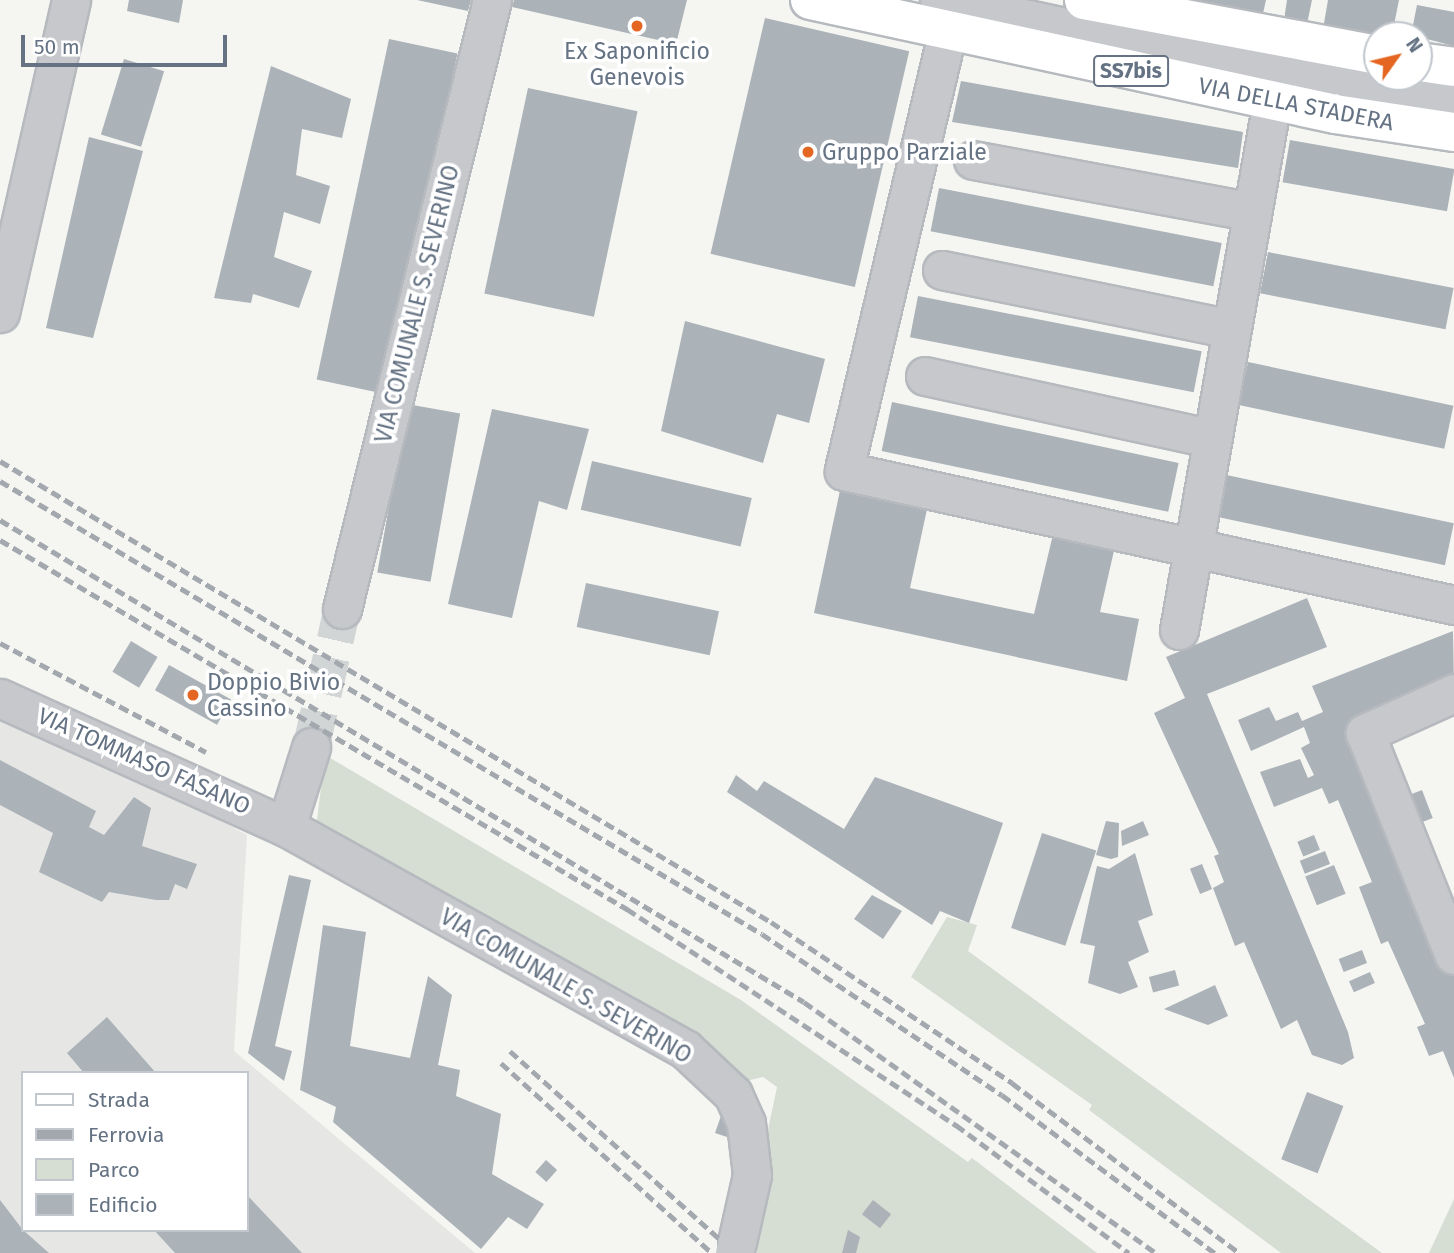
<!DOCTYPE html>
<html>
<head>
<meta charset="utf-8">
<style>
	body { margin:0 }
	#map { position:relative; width:1454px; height:1253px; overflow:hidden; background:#f5f6f2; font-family:"Fira Sans",sans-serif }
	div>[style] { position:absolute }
	.built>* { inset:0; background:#e6e7e5 }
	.green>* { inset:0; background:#d6ddd3 }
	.building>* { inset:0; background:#abb2b8; transform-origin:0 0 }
	.minor-tunnel>* { height:37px; margin-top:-18.5px; transform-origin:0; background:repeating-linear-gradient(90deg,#d1d5d6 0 37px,transparent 0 55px) }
	.roads { filter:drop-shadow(2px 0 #b6b9be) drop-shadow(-2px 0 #b6b9be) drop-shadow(0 2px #b6b9be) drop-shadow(0 -2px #b6b9be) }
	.minor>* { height:37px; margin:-18.5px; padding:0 18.5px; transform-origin:18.5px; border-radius:18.5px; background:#c6c8cc }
	.major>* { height:38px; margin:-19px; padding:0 19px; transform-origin:19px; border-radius:19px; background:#fff }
	.rail>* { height:5px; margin-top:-2.5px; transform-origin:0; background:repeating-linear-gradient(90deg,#a3a8af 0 10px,transparent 0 15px) }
	.minor-bridge>* { height:37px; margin:-18.5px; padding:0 18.5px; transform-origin:18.5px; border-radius:18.5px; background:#c6c8cc }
	.dots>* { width:19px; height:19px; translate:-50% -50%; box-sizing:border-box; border:4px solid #fff; border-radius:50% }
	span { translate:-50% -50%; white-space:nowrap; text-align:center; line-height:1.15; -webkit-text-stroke:7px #fff; paint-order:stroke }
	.shield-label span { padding:2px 5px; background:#fff; border:2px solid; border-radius:5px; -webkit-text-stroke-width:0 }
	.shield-label { font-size:21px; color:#647283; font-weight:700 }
	.poi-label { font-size:23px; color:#647283 }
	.left { translate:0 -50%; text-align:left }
	.street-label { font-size:23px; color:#647283 }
	.legend { position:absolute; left:21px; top:1071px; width:228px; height:161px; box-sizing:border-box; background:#fff; border:2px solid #c1c7cd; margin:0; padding:9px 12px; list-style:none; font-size:21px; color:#647283 }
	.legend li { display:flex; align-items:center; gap:14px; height:35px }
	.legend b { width:35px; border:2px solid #c1c7cd }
	.north { position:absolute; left:1363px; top:21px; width:70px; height:70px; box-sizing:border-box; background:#fff; border:2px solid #c1c7cd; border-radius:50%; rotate:56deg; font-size:19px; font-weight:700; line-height:28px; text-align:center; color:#647283 }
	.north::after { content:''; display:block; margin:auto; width:24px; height:32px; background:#e56622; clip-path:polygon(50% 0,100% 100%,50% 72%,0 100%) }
	.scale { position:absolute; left:21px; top:35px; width:206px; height:32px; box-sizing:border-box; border:4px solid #647283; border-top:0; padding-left:9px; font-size:21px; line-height:24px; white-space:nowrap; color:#647283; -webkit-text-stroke:5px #fff; paint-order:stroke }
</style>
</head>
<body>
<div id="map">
	<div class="built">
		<div style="clip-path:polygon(evenodd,0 702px,247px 835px,234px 1051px,475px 1253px,0 1253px,0 702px,23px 1073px,247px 1073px,247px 1230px,23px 1230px,23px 1073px)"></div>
	</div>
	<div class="green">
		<div style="clip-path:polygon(325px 755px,741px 1000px,968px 1162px,972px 1158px,1097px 1253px,755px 1253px,744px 1243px,777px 1087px,763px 1077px,746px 1081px,316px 828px)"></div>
		<div style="clip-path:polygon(947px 917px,977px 925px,968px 951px,1382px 1253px,1281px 1253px,1089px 1110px,1092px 1105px,911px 977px)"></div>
		<div style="clip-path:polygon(1454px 1199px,1454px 1253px,1429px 1253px)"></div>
	</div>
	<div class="building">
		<div style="clip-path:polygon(129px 0,183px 0,179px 23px,127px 11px)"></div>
		<div style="clip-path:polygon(417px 0,471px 0,468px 11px)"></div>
		<div style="clip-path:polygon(514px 0,687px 0,676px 44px,512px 7px)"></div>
		<div style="clip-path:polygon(1181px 0,1266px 0,1262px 18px)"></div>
		<div style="clip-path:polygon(1287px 0,1312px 0,1307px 24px,1284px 20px)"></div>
		<div style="clip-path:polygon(1328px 0,1399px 0,1392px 35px,1323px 29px)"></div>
		<div style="clip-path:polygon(1417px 5px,1454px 12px,1454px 46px,1411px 35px)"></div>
		<div style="left:765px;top:18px;width:148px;height:242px;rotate:13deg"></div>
		<div style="left:389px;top:39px;width:70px;height:348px;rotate:12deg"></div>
		<div style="left:124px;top:59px;width:42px;height:79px;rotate:17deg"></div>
		<div style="clip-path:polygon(271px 66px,351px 99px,342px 138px,302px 129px,296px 175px,330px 186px,320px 224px,284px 212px,274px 257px,312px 271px,299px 308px,253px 294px,251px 303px,214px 298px)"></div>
		<div style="clip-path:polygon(961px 81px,1243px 132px,1238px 168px,952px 122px)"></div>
		<div style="left:528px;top:88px;width:112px;height:210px;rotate:12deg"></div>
		<div style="clip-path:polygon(89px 137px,143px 151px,93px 338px,46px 328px)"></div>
		<div style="left:1290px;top:140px;width:167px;height:43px;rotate:10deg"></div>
		<div style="left:939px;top:188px;width:288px;height:44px;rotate:11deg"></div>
		<div style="left:1268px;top:252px;width:189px;height:42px;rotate:11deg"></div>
		<div style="left:918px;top:296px;width:289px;height:42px;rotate:11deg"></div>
		<div style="clip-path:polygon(685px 321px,825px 359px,809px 423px,777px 414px,763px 463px,661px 431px)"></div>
		<div style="left:1248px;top:362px;width:210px;height:44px;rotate:12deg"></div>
		<div style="left:892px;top:402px;width:293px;height:50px;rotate:12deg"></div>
		<div style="left:407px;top:404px;width:54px;height:171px;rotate:10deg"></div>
		<div style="clip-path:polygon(492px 409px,589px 429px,567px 510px,539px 501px,512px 618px,448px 604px)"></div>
		<div style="left:592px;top:461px;width:164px;height:50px;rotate:13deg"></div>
		<div style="left:1222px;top:474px;width:237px;height:43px;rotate:12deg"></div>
		<div style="clip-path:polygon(842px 481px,929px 500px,910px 588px,1034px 614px,1055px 526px,1116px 542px,1100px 612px,1139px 619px,1127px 681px,814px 613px)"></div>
		<div style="left:586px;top:583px;width:136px;height:45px;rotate:12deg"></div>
		<div style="clip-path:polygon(1307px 598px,1327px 647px,1207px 694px,1348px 1032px,1354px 1058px,1342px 1065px,1312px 1055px,1297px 1020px,1281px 1029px,1244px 942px,1235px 946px,1213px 888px,1224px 882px,1214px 856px,1219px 854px,1154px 713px,1185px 698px,1166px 657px)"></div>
		<div style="clip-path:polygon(1453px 631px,1454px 685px,1351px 726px,1454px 973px,1454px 1078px,1443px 1051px,1429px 1056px,1417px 1027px,1425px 1024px,1388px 941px,1381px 944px,1359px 887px,1372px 882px,1338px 800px,1329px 804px,1322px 788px,1274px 807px,1260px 772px,1300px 759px,1308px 778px,1314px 775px,1301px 748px,1310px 743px,1304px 727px,1251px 751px,1238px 720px,1269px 707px,1276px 721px,1298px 712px,1302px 721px,1323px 712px,1312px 686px)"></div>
		<div style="left:131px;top:641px;width:31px;height:36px;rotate:31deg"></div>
		<div style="left:169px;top:665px;width:71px;height:29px;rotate:29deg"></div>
		<div style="clip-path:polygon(0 760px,96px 811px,89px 827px,104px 835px,134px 797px,151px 808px,142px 846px,197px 864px,187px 889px,175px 884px,169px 900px,156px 900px,109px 892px,102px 902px,39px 872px,53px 833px,0 805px)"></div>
		<div style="clip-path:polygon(736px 775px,757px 791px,764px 781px,844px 829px,875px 777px,1003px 823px,969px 923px,940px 911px,932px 925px,727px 792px)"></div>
		<div style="left:1422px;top:790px;width:30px;height:20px;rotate:69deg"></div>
		<div style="clip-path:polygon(1106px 821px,1119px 823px,1118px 857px,1111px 859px,1096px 855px)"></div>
		<div style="clip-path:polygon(1143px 821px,1149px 835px,1122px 846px,1121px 831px)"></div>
		<div style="left:1042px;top:833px;width:57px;height:100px;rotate:18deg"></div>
		<div style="left:1314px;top:835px;width:16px;height:18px;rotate:68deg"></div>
		<div style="left:1325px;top:851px;width:14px;height:27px;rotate:69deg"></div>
		<div style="clip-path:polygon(1135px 853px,1153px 915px,1138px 921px,1149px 952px,1128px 962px,1138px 987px,1120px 994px,1088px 983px,1095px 946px,1080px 943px,1097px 866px,1109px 869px)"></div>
		<div style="left:1202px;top:864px;width:27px;height:13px;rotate:68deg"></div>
		<div style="left:1334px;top:865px;width:31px;height:31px;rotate:68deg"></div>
		<div style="clip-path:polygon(289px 875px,311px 880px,275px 1046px,292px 1051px,284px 1081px,248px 1053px)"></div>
		<div style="clip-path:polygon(872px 895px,902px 911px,883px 939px,854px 919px)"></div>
		<div style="clip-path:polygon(323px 925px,366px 932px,350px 1046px,410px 1058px,428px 976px,452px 995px,438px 1065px,460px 1070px,456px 1096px,501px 1114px,492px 1174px,544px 1204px,527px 1229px,508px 1217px,481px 1249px,333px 1122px,336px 1107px,300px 1090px)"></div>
		<div style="left:1362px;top:950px;width:14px;height:25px;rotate:69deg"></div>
		<div style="left:1175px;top:970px;width:16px;height:27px;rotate:75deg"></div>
		<div style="left:1370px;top:972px;width:12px;height:23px;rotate:66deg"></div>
		<div style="clip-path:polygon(1215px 985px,1228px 1016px,1208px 1025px,1164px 1009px)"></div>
		<div style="clip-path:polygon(107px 1017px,156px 1073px,84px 1073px,67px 1053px)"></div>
		<div style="left:1307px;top:1092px;width:39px;height:72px;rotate:21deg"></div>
		<div style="clip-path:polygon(722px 1113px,733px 1139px,715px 1133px)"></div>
		<div style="left:546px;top:1160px;width:15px;height:16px;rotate:42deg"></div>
		<div style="clip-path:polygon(247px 1195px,302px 1253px,175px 1253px,154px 1230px,247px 1230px)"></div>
		<div style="clip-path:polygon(0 1200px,23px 1230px,49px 1253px,0 1253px)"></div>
		<div style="left:873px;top:1200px;width:23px;height:18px;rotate:38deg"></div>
		<div style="clip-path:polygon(848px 1230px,860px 1237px,856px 1253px,842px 1253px)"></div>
	</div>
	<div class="minor-tunnel">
		<div style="left:311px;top:747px;width:141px;rotate:-77.3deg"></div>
	</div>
	<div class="roads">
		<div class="minor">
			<div style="left:939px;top:0;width:305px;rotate:12.1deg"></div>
			<div style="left:1237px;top:64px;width:220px;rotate:9.2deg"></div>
			<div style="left:955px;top:0;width:484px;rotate:103.3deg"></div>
			<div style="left:844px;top:471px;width:625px;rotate:12.39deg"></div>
			<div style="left:973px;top:160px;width:281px;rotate:10.5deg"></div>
			<div style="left:942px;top:270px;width:291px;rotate:11.5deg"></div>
			<div style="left:0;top:313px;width:321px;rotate:-77.2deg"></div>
			<div style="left:925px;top:376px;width:292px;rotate:12.3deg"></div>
			<div style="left:342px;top:609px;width:627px;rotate:-76.16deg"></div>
			<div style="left:1179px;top:630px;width:537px;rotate:-80.03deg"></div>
			<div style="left:1454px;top:693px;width:98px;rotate:155.8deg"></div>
			<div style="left:1365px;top:733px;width:239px;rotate:68.2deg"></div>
			<div style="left:0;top:698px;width:314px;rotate:24.3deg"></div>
			<div style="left:286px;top:827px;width:457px;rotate:29.1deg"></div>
			<div style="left:685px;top:1049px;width:66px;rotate:43.2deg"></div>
			<div style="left:733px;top:1094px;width:32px;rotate:66deg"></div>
			<div style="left:746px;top:1123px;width:52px;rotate:83.4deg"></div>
			<div style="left:752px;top:1175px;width:69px;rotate:102.6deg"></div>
			<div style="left:286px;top:827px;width:84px;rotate:-72.6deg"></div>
		</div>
		<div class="major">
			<div style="left:810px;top:0;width:537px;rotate:12.25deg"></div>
			<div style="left:1335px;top:114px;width:120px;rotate:8.6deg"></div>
			<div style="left:1084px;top:0;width:298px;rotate:10.6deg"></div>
			<div style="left:1419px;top:62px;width:35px;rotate:8deg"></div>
		</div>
	</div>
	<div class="rail">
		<div style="left:0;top:461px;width:898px;rotate:30.88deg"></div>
		<div style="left:771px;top:922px;width:290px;rotate:33.7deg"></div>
		<div style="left:1012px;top:1083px;width:284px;rotate:36.8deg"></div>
		<div style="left:0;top:481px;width:886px;rotate:30.73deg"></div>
		<div style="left:762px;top:934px;width:289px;rotate:33.9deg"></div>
		<div style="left:1002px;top:1095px;width:265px;rotate:36.6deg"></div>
		<div style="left:0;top:520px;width:937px;rotate:30.94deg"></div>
		<div style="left:804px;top:1002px;width:432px;rotate:35.5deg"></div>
		<div style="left:0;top:540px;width:728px;rotate:30.48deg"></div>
		<div style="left:627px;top:909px;width:394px;rotate:33.3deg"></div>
		<div style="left:956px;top:1125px;width:215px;rotate:36.5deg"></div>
		<div style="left:0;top:643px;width:233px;rotate:27.9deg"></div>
		<div style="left:510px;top:1051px;width:302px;rotate:41.9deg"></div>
		<div style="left:501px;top:1063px;width:284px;rotate:42deg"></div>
	</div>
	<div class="minor-bridge">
		<div style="left:734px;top:1253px;width:11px;rotate:-75deg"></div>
	</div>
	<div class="dots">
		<div style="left:637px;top:26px;background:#e56622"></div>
		<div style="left:808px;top:152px;background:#e56622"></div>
		<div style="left:193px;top:695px;background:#e56622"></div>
	</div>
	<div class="shield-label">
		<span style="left:1131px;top:71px">SS7bis</span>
	</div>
	<div class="poi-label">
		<span style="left:637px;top:64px">Ex Saponificio<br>Genevois</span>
		<span class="left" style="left:822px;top:152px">Gruppo Parziale</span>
		<span class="left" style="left:207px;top:695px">Doppio Bivio<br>Cassino</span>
	</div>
	<div class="street-label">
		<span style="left:1296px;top:104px;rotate:11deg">VIA DELLA STADERA</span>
		<span style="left:417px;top:304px;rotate:-76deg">VIA COMUNALE S. SEVERINO</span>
		<span style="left:144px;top:761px;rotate:24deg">VIA TOMMASO FASANO</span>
		<span style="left:566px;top:986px;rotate:30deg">VIA COMUNALE S. SEVERINO</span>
	</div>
	<ul class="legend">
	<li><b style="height:9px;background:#fff"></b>Strada</li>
	<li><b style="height:9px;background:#a3a8af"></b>Ferrovia</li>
	<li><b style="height:19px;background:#d6ddd3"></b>Parco</li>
	<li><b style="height:19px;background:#abb2b8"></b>Edificio</li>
	</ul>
	<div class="north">N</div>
	<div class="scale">50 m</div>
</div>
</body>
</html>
